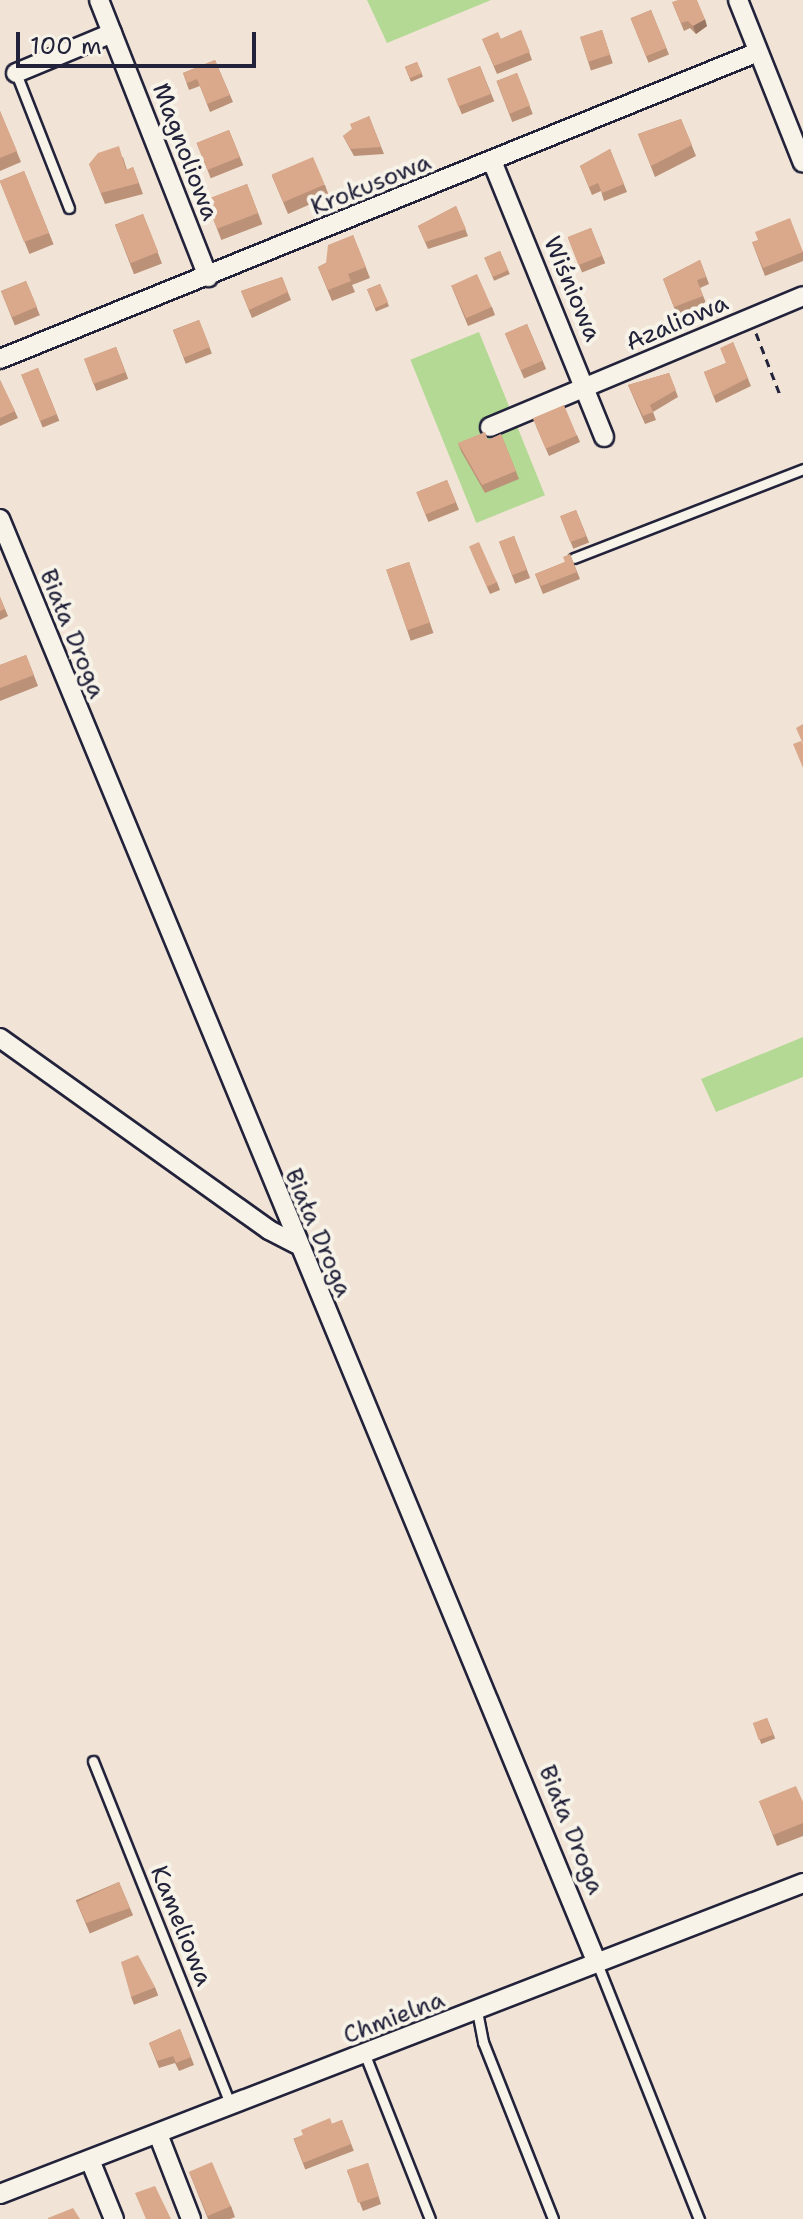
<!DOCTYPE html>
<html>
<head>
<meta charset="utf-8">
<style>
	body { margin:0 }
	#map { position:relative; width:803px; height:2219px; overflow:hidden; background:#f1e4d6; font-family:"Shantell Sans",sans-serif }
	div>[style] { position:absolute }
	.green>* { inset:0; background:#b4d995; transform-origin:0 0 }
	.path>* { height:3px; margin-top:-1.5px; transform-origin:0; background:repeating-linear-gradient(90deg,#22223b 0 8px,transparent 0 14px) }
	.roads { filter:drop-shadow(2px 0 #22223b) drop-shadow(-2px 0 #22223b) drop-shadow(0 2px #22223b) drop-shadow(0 -2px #22223b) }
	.lane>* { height:9px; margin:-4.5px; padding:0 4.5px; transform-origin:4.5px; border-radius:4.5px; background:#f7f3e8 }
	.street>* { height:18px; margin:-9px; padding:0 9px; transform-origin:9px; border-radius:9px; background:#f7f3e8 }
	.wall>* { inset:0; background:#bb9178; transform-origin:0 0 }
	.shaded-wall>* { inset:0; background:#997662 }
	.building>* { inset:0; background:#daa98c; transform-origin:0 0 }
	span { translate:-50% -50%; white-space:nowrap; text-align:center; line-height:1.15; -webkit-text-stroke:8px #f7f3e8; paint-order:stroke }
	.street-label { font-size:24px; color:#22223b }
	.scale { position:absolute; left:16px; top:32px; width:240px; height:36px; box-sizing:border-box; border:4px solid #22223b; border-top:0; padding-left:10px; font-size:24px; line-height:28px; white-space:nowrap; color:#22223b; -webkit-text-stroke:6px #f7f3e8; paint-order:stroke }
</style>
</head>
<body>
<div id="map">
	<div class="green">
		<div style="clip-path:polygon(367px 0,491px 0,387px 43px)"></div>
		<div style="left:479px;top:332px;width:176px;height:74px;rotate:68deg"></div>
		<div style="clip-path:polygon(803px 1037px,803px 1077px,716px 1112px,701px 1079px)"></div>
	</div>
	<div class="path">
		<div style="left:756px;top:333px;width:66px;rotate:68.8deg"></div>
	</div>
	<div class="roads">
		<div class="lane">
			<div style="left:16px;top:73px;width:145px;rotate:68.6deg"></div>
			<div style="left:574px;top:558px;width:246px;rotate:-21.2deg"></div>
			<div style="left:93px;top:1761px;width:372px;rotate:68.2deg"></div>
			<div style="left:597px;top:1963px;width:276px;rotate:68.3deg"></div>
			<div style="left:477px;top:2011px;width:32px;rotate:79deg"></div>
			<div style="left:483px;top:2042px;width:190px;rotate:68.4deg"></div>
			<div style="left:365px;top:2055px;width:176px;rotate:68.4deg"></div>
		</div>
		<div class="street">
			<div style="left:99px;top:0;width:298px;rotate:68.5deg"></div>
			<div style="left:738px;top:0;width:175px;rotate:68.3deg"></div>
			<div style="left:16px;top:73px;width:104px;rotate:-22.6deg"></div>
			<div style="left:492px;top:161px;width:298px;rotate:67.9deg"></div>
			<div style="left:0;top:359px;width:818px;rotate:-22.05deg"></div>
			<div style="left:490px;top:427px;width:339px;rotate:-22.7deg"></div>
			<div style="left:0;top:519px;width:1563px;rotate:67.54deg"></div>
			<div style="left:0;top:1038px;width:330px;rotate:35.5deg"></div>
			<div style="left:269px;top:1230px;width:30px;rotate:27deg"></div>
			<div style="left:158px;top:2134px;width:91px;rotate:68.8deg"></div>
			<div style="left:90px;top:2160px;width:64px;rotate:67.9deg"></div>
			<div style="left:0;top:2194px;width:861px;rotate:-21.17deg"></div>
		</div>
	</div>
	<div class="wall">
		<div style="clip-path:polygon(672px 2px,707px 26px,696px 34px,690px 28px,684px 31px)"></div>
		<div style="left:651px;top:10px;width:48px;height:22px;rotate:68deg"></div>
		<div style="clip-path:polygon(521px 30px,532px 60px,497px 74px,482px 39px,501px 39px)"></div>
		<div style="left:602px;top:30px;width:35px;height:23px;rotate:72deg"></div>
		<div style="clip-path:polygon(215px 60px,233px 102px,210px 112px,200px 86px,189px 90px,183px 73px)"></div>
		<div style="left:417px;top:62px;width:16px;height:13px;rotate:68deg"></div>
		<div style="left:480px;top:66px;width:38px;height:35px;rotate:68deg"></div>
		<div style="left:517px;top:73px;width:44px;height:22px;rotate:69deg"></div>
		<div style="clip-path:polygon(0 111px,21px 162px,0 171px)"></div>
		<div style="clip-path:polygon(369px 116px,384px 154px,354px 156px,343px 136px)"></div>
		<div style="clip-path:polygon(681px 119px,696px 156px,655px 177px,638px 134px)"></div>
		<div style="left:229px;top:130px;width:38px;height:35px;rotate:68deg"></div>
		<div style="clip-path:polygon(610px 149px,627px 192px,604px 201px,601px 191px,592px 195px,580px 166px)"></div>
		<div style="clip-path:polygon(123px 157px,127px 170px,133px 167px,143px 194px,105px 204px,89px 164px)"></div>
		<div style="left:24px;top:171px;width:79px;height:26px;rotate:68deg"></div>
		<div style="clip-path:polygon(272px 176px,325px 185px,329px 196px,288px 214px)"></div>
		<div style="left:247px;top:184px;width:43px;height:44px;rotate:69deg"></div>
		<div style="clip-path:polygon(456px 206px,468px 236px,428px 249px,418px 226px)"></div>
		<div style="left:143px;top:214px;width:53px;height:30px;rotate:69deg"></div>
		<div style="left:591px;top:228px;width:38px;height:25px;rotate:68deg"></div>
		<div style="clip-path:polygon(353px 235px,370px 278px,352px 285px,355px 292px,332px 301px,318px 267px,326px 263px)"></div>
		<div style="clip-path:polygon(752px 242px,803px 251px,803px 261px,765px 276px)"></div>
		<div style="left:500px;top:251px;width:25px;height:17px;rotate:67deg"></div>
		<div style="clip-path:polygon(700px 260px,709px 284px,700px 288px,706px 303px,677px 315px,663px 279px)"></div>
		<div style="clip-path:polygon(282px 277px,291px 300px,252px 318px,241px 291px)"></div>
		<div style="left:26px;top:281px;width:37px;height:27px;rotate:68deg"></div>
		<div style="left:380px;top:284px;width:24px;height:14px;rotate:68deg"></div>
		<div style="clip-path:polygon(451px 285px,492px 307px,495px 315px,468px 326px)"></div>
		<div style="left:199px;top:320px;width:36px;height:28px;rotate:69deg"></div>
		<div style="left:527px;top:324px;width:49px;height:24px;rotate:67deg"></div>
		<div style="clip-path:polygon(733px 342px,751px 386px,716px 403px,704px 372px,726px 363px)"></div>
		<div style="left:116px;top:347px;width:34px;height:34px;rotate:69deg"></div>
		<div style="left:38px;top:368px;width:57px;height:18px;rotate:68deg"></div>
		<div style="clip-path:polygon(669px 373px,678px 397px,653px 412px,656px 420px,645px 424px,628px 385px)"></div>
		<div style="clip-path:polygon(0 380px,18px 418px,0 426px)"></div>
		<div style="clip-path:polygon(536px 426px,577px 435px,580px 442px,549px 456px)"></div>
		<div style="clip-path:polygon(501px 434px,519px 479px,485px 493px,461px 451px,458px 443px,488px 440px)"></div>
		<div style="left:447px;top:480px;width:32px;height:33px;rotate:68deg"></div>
		<div style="left:576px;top:510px;width:35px;height:17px;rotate:68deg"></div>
		<div style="left:514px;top:536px;width:45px;height:16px;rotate:69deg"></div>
		<div style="clip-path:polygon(472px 553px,497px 582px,500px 590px,490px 594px)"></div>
		<div style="clip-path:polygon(570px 554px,580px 579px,543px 594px,535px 574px,565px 562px)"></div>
		<div style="left:409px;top:562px;width:75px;height:24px;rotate:71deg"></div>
		<div style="clip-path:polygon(0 597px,8px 616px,0 620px)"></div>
		<div style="clip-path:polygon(26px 655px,38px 686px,0 701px,0 665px)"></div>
		<div style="left:767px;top:1718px;width:22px;height:15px;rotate:68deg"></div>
		<div style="clip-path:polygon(759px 1801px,803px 1802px,803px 1836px,777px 1846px)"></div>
		<div style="left:119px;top:1882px;width:36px;height:47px;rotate:67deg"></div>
		<div style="left:155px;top:1987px;width:9px;height:26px;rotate:69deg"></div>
		<div style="clip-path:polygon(180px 2029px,194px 2065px,179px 2071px,175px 2063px,159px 2068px,149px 2043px)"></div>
		<div style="left:342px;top:2120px;width:33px;height:52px;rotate:69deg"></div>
		<div style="clip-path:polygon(368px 2163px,381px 2204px,363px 2211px,347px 2171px)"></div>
		<div style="clip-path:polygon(189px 2172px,231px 2206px,235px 2217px,230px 2219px,208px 2219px)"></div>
	</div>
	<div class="shaded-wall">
		<div style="clip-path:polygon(705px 19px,707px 26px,696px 34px,693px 26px)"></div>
	</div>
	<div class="building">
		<div style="clip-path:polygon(678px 0,697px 0,705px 19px,693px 26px,688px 21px,681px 23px,672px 2px)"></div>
		<div style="left:651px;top:10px;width:41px;height:22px;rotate:68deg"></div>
		<div style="clip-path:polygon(521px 30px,530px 52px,494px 66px,482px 39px,498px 32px,501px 39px)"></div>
		<div style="left:602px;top:30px;width:26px;height:23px;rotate:72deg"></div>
		<div style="clip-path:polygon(215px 60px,230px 95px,207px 104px,197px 79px,187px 83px,183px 73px)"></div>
		<div style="left:417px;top:62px;width:12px;height:13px;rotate:66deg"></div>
		<div style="left:480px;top:66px;width:30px;height:35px;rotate:69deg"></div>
		<div style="left:517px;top:73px;width:35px;height:22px;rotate:68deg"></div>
		<div style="clip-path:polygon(0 111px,17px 151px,0 158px)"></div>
		<div style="clip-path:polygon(369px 116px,381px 147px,351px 149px,343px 136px,352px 129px,350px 124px)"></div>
		<div style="clip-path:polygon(681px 119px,692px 145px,651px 166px,638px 134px)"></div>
		<div style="left:229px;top:130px;width:29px;height:35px;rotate:68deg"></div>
		<div style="clip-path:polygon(119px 146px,126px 170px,133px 167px,139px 183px,101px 193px,89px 164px,98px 153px)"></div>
		<div style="clip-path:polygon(610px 149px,624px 184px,602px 193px,598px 183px,589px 187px,580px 166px)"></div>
		<div style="left:313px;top:157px;width:30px;height:45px;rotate:67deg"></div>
		<div style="clip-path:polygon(24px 171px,49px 233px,24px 242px,0 182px,0 181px)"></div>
		<div style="left:247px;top:184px;width:31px;height:44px;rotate:69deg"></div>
		<div style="clip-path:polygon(456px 206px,466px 229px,425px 242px,418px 226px)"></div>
		<div style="left:143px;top:214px;width:41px;height:30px;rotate:68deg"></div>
		<div style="clip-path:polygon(790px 218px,803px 252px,763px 268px,752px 242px,758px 240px,755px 232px)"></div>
		<div style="left:591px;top:228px;width:30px;height:25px;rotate:69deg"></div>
		<div style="clip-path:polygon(353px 235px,366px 267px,348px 274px,351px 281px,328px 290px,318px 267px,326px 263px,328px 245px)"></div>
		<div style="left:500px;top:251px;width:21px;height:17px;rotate:67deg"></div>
		<div style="clip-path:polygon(700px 260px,706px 277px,697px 280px,703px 296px,674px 307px,663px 279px)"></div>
		<div style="left:477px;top:274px;width:36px;height:28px;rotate:66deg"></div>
		<div style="clip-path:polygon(282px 277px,288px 292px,249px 310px,241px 291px)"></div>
		<div style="left:26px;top:281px;width:28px;height:27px;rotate:67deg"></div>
		<div style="left:380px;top:284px;width:20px;height:14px;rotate:66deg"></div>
		<div style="left:199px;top:320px;width:29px;height:28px;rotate:68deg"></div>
		<div style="left:527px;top:324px;width:40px;height:24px;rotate:67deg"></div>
		<div style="clip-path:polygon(733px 342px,748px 378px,713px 396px,704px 372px,726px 363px,720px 348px)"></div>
		<div style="left:116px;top:347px;width:27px;height:34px;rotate:70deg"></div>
		<div style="left:38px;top:368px;width:50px;height:18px;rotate:68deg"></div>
		<div style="clip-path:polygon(669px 373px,676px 390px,650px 405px,653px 412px,643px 416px,628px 385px)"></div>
		<div style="clip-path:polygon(0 380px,15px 411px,0 418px)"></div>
		<div style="left:564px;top:405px;width:33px;height:34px;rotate:67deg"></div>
		<div style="clip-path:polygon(485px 432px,488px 440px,501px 434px,516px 471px,482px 485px,458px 443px)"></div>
		<div style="left:447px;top:480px;width:24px;height:33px;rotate:68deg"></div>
		<div style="left:576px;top:510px;width:28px;height:17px;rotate:69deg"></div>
		<div style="left:514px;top:536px;width:36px;height:16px;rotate:69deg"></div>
		<div style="left:479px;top:542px;width:44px;height:11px;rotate:66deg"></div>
		<div style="clip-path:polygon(570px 554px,577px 572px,541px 586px,535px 574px,565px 562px,563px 557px)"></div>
		<div style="left:409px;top:562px;width:64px;height:24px;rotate:71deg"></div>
		<div style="clip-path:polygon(0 597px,5px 609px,0 611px)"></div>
		<div style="clip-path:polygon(26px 655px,34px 675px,0 688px,0 665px)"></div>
		<div style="clip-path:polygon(803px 724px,803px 744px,796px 728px)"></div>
		<div style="clip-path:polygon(801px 741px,803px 744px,803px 768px,793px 744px)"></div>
		<div style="left:767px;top:1718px;width:18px;height:15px;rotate:71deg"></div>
		<div style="clip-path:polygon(796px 1786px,803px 1802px,803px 1823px,773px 1835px,759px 1801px)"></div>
		<div style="clip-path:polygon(119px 1882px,130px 1908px,86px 1923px,77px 1902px)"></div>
		<div style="clip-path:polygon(138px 1955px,155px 1987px,131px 1997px,121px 1962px)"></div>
		<div style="clip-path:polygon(180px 2029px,191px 2057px,176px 2063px,173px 2056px,157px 2061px,149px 2043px)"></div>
		<div style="clip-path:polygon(330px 2118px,332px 2124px,342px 2120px,351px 2144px,303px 2163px,294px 2139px,303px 2135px,301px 2130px)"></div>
		<div style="left:212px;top:2162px;width:48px;height:25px;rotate:67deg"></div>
		<div style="left:368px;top:2163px;width:35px;height:22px;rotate:72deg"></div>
		<div style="clip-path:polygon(155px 2186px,171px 2219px,146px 2219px,135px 2193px)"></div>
		<div style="clip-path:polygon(73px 2208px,80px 2219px,48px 2219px,48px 2218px)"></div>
	</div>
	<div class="street-label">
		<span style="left:185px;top:152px;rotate:69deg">Magnoliowa</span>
		<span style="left:371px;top:185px;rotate:-22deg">Krokusowa</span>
		<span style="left:572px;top:289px;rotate:67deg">Wiśniowa</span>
		<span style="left:677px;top:323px;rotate:-23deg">Azaliowa</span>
		<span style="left:72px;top:634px;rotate:68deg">Biała Droga</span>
		<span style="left:318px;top:1233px;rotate:67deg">Biała Droga</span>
		<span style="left:571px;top:1830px;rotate:68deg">Biała Droga</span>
		<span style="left:181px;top:1926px;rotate:68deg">Kameliowa</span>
		<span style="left:394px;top:2018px;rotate:-21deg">Chmielna</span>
	</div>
	<div class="scale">100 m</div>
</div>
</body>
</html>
